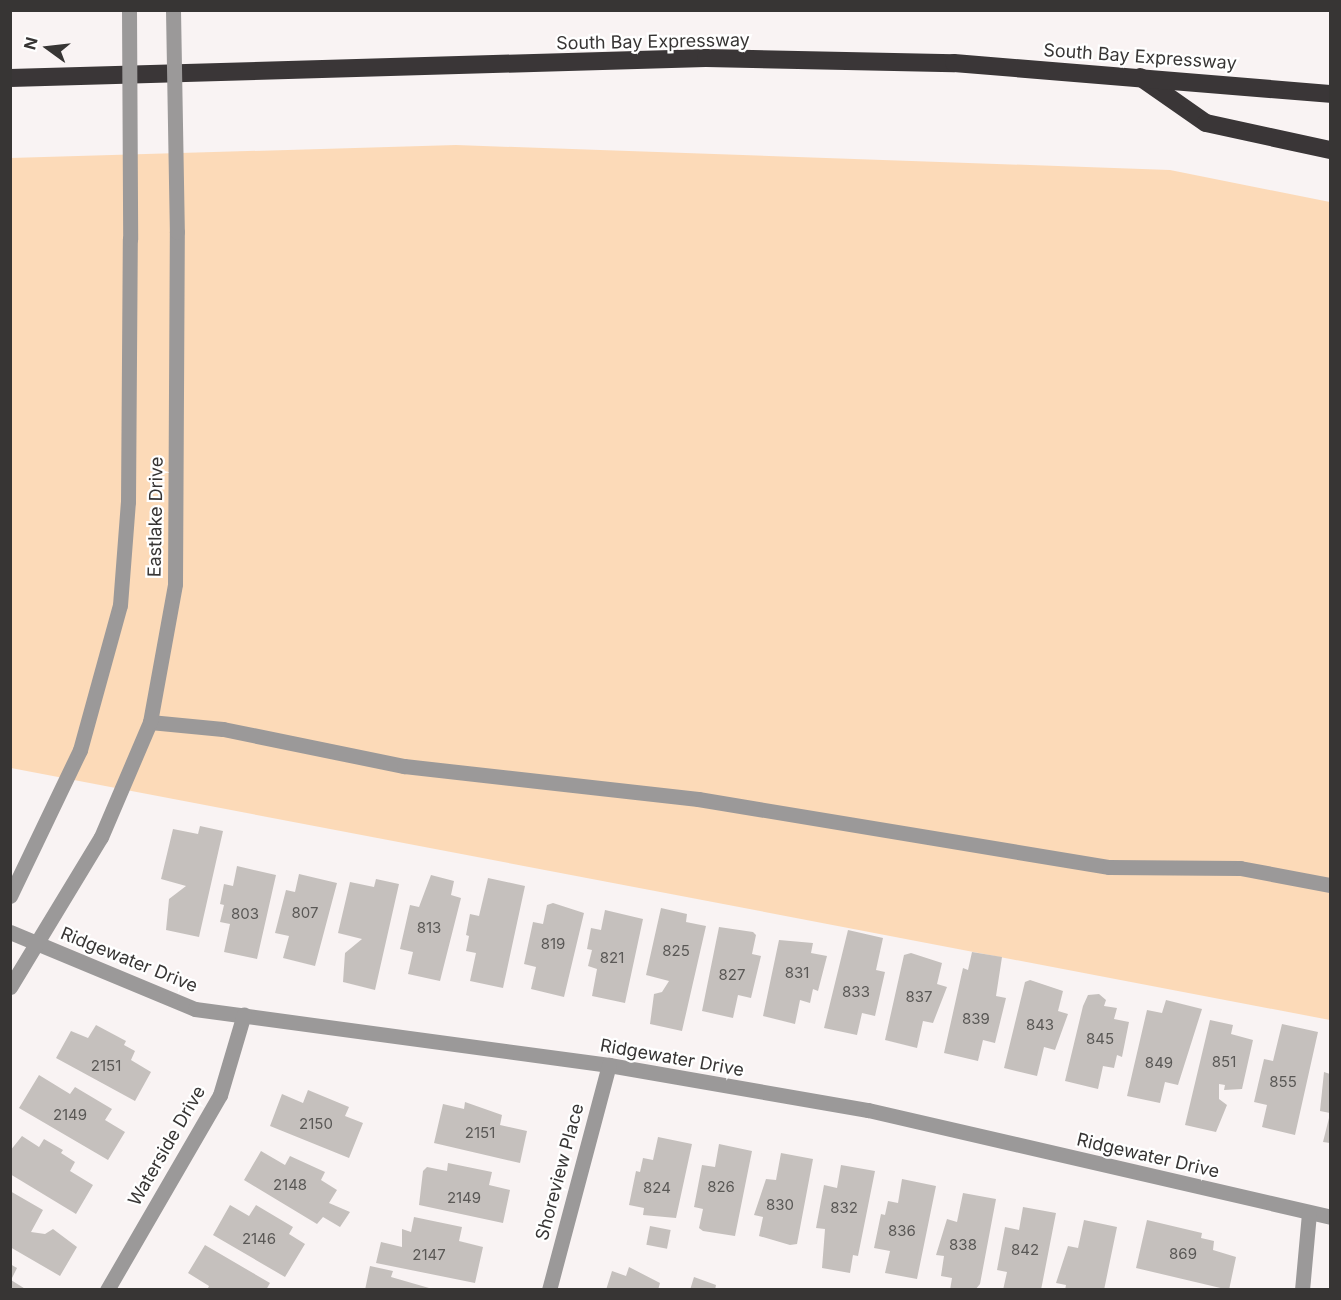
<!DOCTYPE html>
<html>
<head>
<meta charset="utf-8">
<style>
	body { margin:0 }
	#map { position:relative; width:1341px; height:1300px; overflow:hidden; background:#f9f3f3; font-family:Inter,sans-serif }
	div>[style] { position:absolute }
	.green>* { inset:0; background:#fcdab8 }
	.building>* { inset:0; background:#c5c0bd; transform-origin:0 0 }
	.minor>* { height:15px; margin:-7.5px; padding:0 7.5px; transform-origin:7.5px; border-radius:7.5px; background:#9b9999 }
	.highway>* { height:18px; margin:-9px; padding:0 9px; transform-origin:9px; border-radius:9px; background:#3a3637 }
	.minor-bridge>* { height:15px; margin:-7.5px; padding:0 7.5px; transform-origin:7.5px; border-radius:7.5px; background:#9b9999 }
	span { translate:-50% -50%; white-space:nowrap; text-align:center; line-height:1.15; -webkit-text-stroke:4.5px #fff; paint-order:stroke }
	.number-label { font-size:15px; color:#5a5856 }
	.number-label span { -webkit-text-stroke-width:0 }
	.street-label { font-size:18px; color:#373534 }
	.frame { position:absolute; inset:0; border:12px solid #373534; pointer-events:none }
	.north { position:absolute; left:18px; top:18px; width:60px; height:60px; -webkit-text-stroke:4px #fff; paint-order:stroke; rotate:285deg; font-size:16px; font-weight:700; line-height:24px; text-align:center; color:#373534 }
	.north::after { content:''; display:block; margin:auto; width:21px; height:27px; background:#373534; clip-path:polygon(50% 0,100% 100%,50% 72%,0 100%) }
</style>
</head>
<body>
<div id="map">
	<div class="green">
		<div style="clip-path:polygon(456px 145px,1170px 170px,1330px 202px,1330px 1020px,11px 768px,10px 158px)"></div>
	</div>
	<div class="building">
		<div style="clip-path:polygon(200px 826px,223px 831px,199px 937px,166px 930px,169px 899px,186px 886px,161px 879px,173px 829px,198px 834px)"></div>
		<div style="clip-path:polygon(237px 866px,276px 875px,257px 959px,224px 952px,230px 924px,220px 922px,224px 905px,220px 904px,224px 884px,233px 886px)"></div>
		<div style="clip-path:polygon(299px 874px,337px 883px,315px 966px,283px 958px,289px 936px,275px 933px,286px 890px,295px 892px)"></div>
		<div style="clip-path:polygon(431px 875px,454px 881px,451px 895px,461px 898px,440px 981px,408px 974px,413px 952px,400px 949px,410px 905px,419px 907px)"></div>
		<div style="clip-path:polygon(488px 878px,525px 886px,503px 988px,470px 981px,476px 953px,466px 951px,469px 936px,466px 935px,470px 914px,479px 916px)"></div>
		<div style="clip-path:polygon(376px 879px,399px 884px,375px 990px,343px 982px,345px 953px,362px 939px,338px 933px,350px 882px,374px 887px)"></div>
		<div style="clip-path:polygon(553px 903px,584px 913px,564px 997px,531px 989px,536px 967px,524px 964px,533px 922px,543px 924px,547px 905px)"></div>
		<div style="clip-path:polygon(661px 908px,687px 914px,686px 922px,706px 926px,682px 1031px,650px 1024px,654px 994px,662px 992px,669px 981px,646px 975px)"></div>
		<div style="clip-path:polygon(605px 910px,643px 919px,625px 1003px,592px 996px,597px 969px,588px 966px,592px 950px,587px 949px,591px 928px,601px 930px)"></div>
		<div style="clip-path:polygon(719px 927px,753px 932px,756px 935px,752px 954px,761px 956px,751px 998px,738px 995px,733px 1018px,702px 1011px)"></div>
		<div style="clip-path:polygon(848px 930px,883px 938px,876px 970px,885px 972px,875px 1016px,862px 1013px,857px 1035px,824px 1028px)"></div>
		<div style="clip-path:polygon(779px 940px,813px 943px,811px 953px,827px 956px,818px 991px,813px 989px,810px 1003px,800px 1000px,795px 1024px,763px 1016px)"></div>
		<div style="clip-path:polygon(972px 952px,1002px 957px,996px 996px,1006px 998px,995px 1043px,983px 1040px,978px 1061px,944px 1053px,963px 968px,968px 970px)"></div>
		<div style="clip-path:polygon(911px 953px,942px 963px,937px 984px,947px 987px,933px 1023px,923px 1021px,917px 1048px,885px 1040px,904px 955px)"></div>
		<div style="clip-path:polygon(1030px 980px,1063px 991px,1058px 1011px,1068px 1014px,1055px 1050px,1044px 1047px,1037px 1076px,1004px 1068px,1025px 982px)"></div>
		<div style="clip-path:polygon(1099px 994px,1106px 1000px,1104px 1006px,1117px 1008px,1114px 1019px,1129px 1022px,1122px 1057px,1117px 1055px,1114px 1068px,1103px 1066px,1098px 1089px,1065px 1081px,1083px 1006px,1088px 995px)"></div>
		<div style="clip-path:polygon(1166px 1000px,1202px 1009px,1178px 1085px,1165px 1082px,1160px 1103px,1127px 1096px,1147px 1010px,1162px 1013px)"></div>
		<div style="clip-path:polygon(1210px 1020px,1233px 1025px,1231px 1034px,1253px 1040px,1242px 1089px,1224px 1090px,1225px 1085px,1219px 1084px,1219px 1099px,1227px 1105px,1216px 1132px,1185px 1125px)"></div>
		<div style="clip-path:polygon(1282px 1024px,1318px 1032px,1295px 1135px,1262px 1127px,1267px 1105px,1254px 1102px,1264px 1059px,1273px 1061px)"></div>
		<div style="clip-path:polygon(96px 1025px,126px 1041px,124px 1045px,135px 1051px,131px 1060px,151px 1072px,135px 1101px,56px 1058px,71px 1031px,88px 1038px)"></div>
		<div style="clip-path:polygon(1324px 1072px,1330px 1074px,1330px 1113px,1320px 1111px)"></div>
		<div style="clip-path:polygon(39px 1075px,70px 1094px,75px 1087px,112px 1109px,105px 1120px,125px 1132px,108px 1160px,19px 1108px)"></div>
		<div style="clip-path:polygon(308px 1090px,349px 1107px,345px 1116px,363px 1123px,349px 1158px,270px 1126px,282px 1094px,303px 1103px)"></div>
		<div style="clip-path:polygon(465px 1102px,502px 1115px,500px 1125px,527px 1131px,520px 1163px,434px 1143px,443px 1104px,464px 1109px)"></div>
		<div style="clip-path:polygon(1330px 1114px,1330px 1143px,1323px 1142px)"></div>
		<div style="clip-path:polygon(22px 1136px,39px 1147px,44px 1139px,63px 1150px,61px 1153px,75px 1162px,70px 1171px,93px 1185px,76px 1214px,10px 1174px,10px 1151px)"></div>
		<div style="clip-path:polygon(658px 1137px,692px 1144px,676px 1218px,643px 1215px,644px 1208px,629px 1205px,636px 1171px,640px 1172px,643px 1158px,653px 1160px)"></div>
		<div style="clip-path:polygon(719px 1144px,752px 1151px,735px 1236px,703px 1231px,699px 1228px,703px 1209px,694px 1207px,702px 1165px,715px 1167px)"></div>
		<div style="clip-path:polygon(261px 1151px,285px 1165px,290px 1156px,325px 1172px,321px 1180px,337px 1190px,329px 1203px,350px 1212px,340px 1227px,323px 1217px,317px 1224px,244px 1180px)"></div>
		<div style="clip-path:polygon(781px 1153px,813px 1159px,797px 1244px,790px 1245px,759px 1236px,763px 1217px,754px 1215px,766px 1179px,776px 1180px)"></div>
		<div style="clip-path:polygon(448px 1163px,492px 1172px,489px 1185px,510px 1190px,503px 1223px,419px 1205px,423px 1171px,427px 1167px,447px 1171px)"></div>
		<div style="clip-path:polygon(841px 1165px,875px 1171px,858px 1256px,853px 1255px,850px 1273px,822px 1268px,825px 1229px,816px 1228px,824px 1185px,837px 1188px)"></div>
		<div style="clip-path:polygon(902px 1179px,936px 1186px,917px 1279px,885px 1273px,890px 1251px,874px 1248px,881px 1214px,885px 1215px,888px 1201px,898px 1203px)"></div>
		<div style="clip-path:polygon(10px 1191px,43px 1210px,31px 1232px,45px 1234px,53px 1229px,77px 1247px,60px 1276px,10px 1247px)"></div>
		<div style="clip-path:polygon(963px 1193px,996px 1199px,980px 1284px,975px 1290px,950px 1290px,952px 1278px,941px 1276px,944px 1256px,936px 1255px,947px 1219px,957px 1222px)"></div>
		<div style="clip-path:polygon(230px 1205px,249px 1216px,256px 1205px,293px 1227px,289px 1234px,305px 1244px,285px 1277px,213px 1235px)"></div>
		<div style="clip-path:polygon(1023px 1207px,1056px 1213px,1041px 1290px,1003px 1290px,1007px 1272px,997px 1270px,1005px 1227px,1019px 1230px)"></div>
		<div style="clip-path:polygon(414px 1217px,462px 1227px,459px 1241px,483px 1247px,475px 1283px,376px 1263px,381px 1242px,402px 1247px,402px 1229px,411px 1232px)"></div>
		<div style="clip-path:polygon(1084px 1220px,1117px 1227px,1104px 1290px,1065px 1290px,1066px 1285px,1056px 1283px,1068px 1246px,1078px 1248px)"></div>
		<div style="clip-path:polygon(1147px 1220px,1202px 1233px,1201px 1238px,1214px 1241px,1213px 1250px,1236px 1257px,1229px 1290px,1136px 1268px)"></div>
		<div style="left:650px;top:1226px;width:21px;height:19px;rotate:11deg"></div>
		<div style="clip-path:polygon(205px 1245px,270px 1283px,266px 1290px,207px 1290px,209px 1286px,188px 1273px)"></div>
		<div style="clip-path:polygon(10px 1264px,17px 1268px,11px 1280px,27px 1290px,10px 1290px)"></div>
		<div style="clip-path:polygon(370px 1266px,393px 1271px,391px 1277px,436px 1290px,365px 1290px)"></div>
		<div style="clip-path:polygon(629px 1267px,660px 1283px,658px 1290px,606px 1290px,612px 1271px,626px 1276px)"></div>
		<div style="clip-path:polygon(694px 1277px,716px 1285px,715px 1290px,690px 1290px)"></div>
	</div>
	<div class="minor">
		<div style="left:150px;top:722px;width:73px;rotate:5.5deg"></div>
		<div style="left:223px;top:729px;width:185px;rotate:11.6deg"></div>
		<div style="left:404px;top:766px;width:296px;rotate:6.4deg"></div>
		<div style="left:698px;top:799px;width:417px;rotate:9.4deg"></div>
		<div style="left:1109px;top:867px;width:131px;rotate:0.4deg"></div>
		<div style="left:1240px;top:868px;width:92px;rotate:10.7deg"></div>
		<div style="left:10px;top:896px;width:162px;rotate:-64.4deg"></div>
		<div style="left:80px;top:750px;width:150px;rotate:-74.6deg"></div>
		<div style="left:120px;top:605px;width:103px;rotate:-85.6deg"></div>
		<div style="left:128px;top:502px;width:263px;rotate:-89.6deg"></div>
		<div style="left:10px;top:932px;width:200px;rotate:22.6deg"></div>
		<div style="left:195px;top:1009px;width:418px;rotate:7.7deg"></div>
		<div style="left:609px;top:1065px;width:263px;rotate:9.9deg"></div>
		<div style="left:868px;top:1110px;width:474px;rotate:13deg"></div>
		<div style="left:10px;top:987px;width:175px;rotate:-58.8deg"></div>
		<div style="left:101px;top:837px;width:125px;rotate:-66.9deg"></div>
		<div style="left:150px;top:722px;width:140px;rotate:-79.7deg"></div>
		<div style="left:175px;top:584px;width:352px;rotate:-89.7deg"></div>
		<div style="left:107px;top:1290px;width:225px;rotate:-59.9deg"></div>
		<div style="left:220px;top:1095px;width:84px;rotate:-73.5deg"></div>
		<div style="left:549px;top:1290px;width:233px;rotate:-75.1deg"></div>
		<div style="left:1302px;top:1290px;width:77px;rotate:-84.8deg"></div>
	</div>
	<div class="highway">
		<div style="left:1140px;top:77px;width:80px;rotate:34.9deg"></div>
		<div style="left:1206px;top:123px;width:127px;rotate:12.3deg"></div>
		<div style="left:10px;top:78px;width:696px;rotate:-1.65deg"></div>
		<div style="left:706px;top:58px;width:248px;rotate:1.2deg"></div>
		<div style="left:954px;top:63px;width:377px;rotate:4.7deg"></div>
	</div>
	<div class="minor-bridge">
		<div style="left:129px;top:10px;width:229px;rotate:89.7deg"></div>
		<div style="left:173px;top:10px;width:222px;rotate:89deg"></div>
	</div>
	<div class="number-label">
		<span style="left:305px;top:913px">807</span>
		<span style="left:245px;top:914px">803</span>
		<span style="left:429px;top:928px">813</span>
		<span style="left:553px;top:944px">819</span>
		<span style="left:676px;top:951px">825</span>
		<span style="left:612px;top:958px">821</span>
		<span style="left:797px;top:973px">831</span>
		<span style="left:732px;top:975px">827</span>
		<span style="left:856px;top:992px">833</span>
		<span style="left:919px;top:997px">837</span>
		<span style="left:976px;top:1019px">839</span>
		<span style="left:1040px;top:1025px">843</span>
		<span style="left:1100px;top:1039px">845</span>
		<span style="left:1224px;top:1062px">851</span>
		<span style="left:1159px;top:1063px">849</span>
		<span style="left:106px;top:1066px">2151</span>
		<span style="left:1283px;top:1082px">855</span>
		<span style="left:70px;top:1115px">2149</span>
		<span style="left:316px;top:1124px">2150</span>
		<span style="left:480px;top:1133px">2151</span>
		<span style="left:290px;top:1185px">2148</span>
		<span style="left:721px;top:1187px">826</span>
		<span style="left:657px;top:1188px">824</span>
		<span style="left:464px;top:1198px">2149</span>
		<span style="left:780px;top:1205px">830</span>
		<span style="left:844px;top:1208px">832</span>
		<span style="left:902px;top:1231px">836</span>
		<span style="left:259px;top:1239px">2146</span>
		<span style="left:963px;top:1245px">838</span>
		<span style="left:1025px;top:1250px">842</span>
		<span style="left:1183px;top:1254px">869</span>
		<span style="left:429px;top:1255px">2147</span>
	</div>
	<div class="street-label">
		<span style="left:653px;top:42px;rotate:-1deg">South Bay Expressway</span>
		<span style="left:1140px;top:57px;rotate:4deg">South Bay Expressway</span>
		<span style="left:156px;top:517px;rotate:-89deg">Eastlake Drive</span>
		<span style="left:129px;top:960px;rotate:22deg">Ridgewater Drive</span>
		<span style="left:672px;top:1058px;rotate:10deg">Ridgewater Drive</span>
		<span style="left:167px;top:1146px;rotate:-60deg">Waterside Drive</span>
		<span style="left:1148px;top:1156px;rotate:13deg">Ridgewater Drive</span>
		<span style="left:560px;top:1172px;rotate:-75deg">Shoreview Place</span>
	</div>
	<div class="frame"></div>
	<div class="north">N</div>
</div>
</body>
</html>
